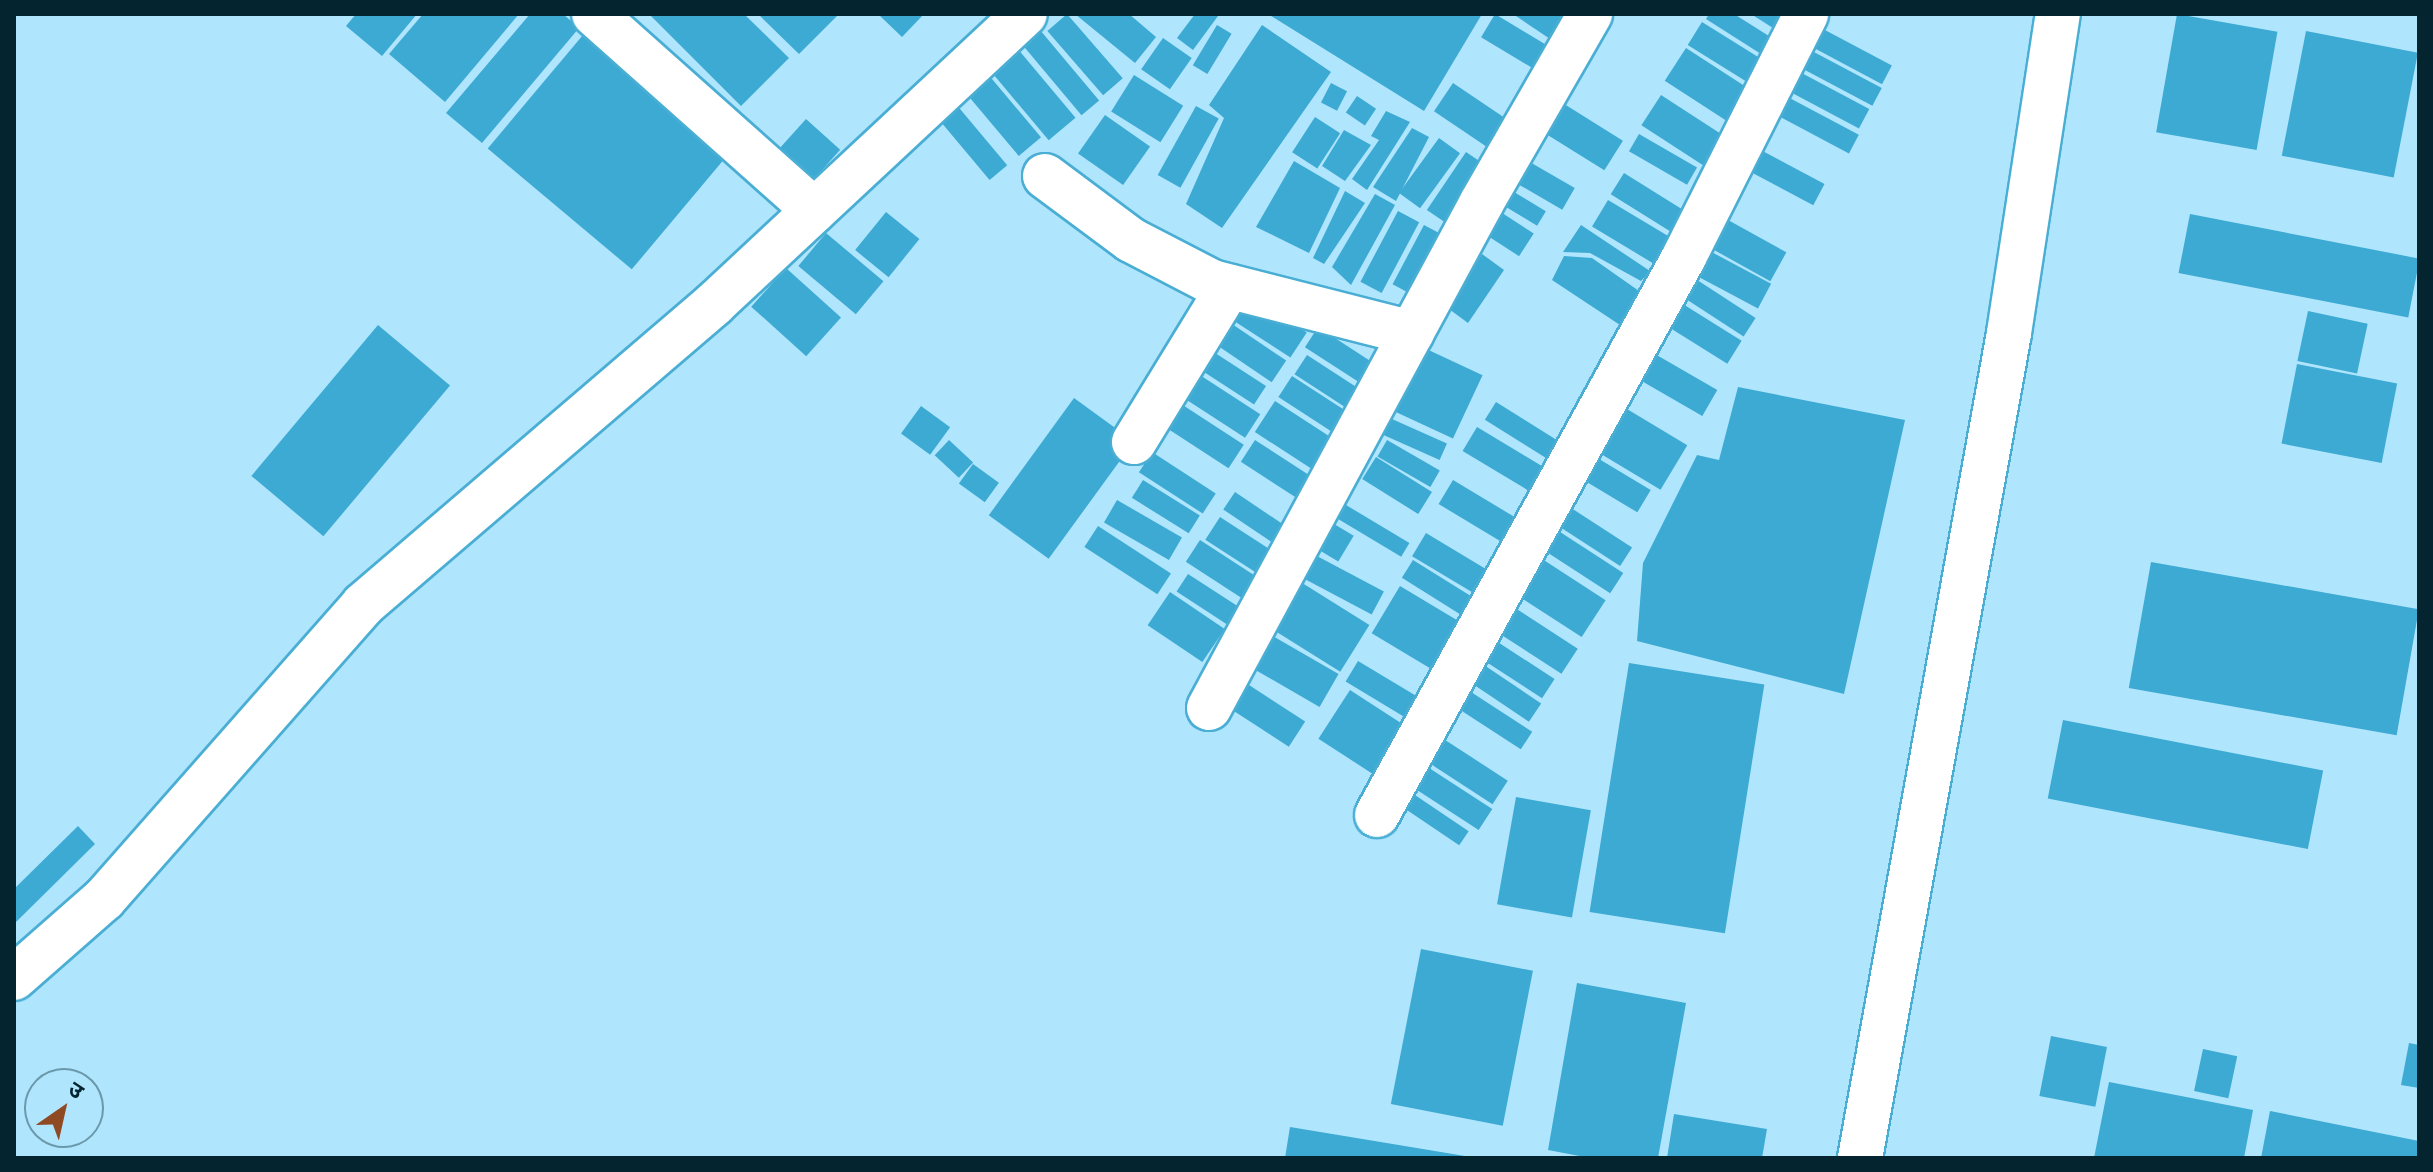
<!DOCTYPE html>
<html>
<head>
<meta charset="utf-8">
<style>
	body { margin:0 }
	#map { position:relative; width:2433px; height:1172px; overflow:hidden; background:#afe5fd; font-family:Lato,"Noto Sans Devanagari",sans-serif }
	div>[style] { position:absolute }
	.building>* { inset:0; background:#3daad3; transform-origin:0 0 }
	.roads { filter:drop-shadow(2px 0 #4aaed4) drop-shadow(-2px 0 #4aaed4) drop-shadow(0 2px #4aaed4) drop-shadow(0 -2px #4aaed4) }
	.street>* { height:44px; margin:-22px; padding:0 22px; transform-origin:22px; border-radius:22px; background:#fff }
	span { translate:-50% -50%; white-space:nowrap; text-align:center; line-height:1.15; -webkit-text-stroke:7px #afe5fd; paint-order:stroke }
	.frame { position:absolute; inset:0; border:16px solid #042430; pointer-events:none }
	.north { position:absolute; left:24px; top:1068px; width:80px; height:80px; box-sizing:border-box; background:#afe5fd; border:2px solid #6b98ab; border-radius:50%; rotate:34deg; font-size:22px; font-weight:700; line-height:32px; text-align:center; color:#042430 }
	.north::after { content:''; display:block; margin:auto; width:28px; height:36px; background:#8f4923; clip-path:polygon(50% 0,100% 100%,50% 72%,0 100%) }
</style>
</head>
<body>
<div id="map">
	<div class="building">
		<div style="clip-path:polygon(356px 14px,417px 14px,382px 56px,346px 26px)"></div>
		<div style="clip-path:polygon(423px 14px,519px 14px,445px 102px,389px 54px)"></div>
		<div style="clip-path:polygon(530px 14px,563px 14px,579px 28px,482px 143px,446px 113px)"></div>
		<div style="clip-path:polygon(649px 14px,744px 14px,789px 58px,741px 106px)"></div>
		<div style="clip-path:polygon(758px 14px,839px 14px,799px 54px)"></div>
		<div style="clip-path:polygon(878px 14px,924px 14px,902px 37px)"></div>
		<div style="left:1067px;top:14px;width:85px;height:26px;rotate:49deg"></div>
		<div style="clip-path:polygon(1075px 14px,1129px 14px,1156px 37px,1135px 63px)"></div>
		<div style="clip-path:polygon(1195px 14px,1218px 16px,1193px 50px,1177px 38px)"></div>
		<div style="clip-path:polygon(1268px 14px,1482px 14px,1424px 111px)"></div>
		<div style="left:1495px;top:14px;width:61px;height:27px;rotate:31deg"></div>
		<div style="clip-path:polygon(1513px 14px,1569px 14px,1565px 49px)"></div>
		<div style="clip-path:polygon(1709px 14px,1734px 14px,1783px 45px,1772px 61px,1706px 19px)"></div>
		<div style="clip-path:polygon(1751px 14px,1798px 14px,1784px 35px)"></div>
		<div style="left:2177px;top:14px;width:102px;height:120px;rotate:10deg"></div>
		<div style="left:1702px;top:22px;width:79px;height:27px;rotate:32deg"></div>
		<div style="left:1217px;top:25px;width:17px;height:47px;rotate:31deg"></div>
		<div style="clip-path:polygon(1262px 25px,1331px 72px,1222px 228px,1186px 204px,1224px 118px,1209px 105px)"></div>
		<div style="left:588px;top:29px;width:188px;height:156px;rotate:40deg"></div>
		<div style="left:1823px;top:29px;width:78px;height:21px;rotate:28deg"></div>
		<div style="left:1040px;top:30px;width:92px;height:23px;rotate:50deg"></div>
		<div style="left:2306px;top:31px;width:114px;height:127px;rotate:11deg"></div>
		<div style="left:1163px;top:38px;width:35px;height:38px;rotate:35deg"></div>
		<div style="left:1017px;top:48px;width:91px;height:35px;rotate:50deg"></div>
		<div style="left:1686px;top:48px;width:74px;height:39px;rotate:33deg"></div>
		<div style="left:1812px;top:51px;width:79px;height:20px;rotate:28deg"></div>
		<div style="left:1796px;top:70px;width:83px;height:22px;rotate:28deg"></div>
		<div style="left:987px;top:73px;width:84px;height:29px;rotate:50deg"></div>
		<div style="left:1134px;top:75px;width:58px;height:43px;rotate:32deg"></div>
		<div style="left:1331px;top:83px;width:18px;height:22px;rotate:27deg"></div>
		<div style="left:1453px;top:83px;width:68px;height:34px;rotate:34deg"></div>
		<div style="left:1782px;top:94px;width:87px;height:21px;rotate:28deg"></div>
		<div style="left:1661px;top:95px;width:80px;height:36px;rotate:33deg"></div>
		<div style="left:1357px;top:96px;width:23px;height:20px;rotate:34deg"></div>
		<div style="left:950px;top:97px;width:89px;height:23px;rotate:50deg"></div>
		<div style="left:1561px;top:102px;width:73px;height:35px;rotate:32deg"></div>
		<div style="left:1196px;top:106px;width:26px;height:79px;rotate:29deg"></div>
		<div style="clip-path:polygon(1386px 111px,1410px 122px,1367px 190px,1352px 179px,1379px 140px,1371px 136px)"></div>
		<div style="left:1105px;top:115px;width:55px;height:47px;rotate:35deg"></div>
		<div style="left:1315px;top:117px;width:30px;height:42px;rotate:33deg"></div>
		<div style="left:806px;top:119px;width:46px;height:39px;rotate:42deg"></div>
		<div style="clip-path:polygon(1412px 128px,1429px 137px,1396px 201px,1373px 187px)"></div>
		<div style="clip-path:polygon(1344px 130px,1371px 145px,1345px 181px,1322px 166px)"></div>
		<div style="left:1639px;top:134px;width:67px;height:20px;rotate:30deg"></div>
		<div style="left:1439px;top:138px;width:26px;height:68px;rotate:36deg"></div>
		<div style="left:1753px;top:146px;width:81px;height:24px;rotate:28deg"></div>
		<div style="left:1466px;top:152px;width:29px;height:70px;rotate:34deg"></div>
		<div style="clip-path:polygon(1294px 161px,1340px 188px,1309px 253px,1256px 227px)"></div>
		<div style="left:1528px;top:161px;width:54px;height:25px;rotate:30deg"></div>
		<div style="left:1624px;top:173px;width:77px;height:25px;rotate:32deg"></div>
		<div style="left:1509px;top:189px;width:43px;height:17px;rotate:31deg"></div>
		<div style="clip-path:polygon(1345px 191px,1365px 203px,1324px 264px,1313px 258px)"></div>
		<div style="clip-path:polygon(1375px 194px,1395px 205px,1351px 285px,1332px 267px)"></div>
		<div style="left:1608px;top:200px;width:74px;height:31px;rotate:31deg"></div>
		<div style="left:1496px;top:209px;width:45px;height:27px;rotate:33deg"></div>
		<div style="left:1398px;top:211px;width:24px;height:80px;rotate:28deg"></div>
		<div style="left:886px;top:212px;width:43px;height:49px;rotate:39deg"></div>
		<div style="left:2190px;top:214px;width:234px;height:60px;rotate:11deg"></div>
		<div style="left:1719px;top:215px;width:77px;height:33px;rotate:29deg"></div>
		<div style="left:1424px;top:225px;width:24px;height:67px;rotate:28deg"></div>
		<div style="clip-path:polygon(1581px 225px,1650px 271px,1641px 281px,1590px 253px,1563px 252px)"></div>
		<div style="left:826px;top:233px;width:75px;height:43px;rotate:40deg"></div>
		<div style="left:1704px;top:248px;width:76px;height:28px;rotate:28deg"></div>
		<div style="clip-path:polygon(1482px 254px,1504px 270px,1468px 323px,1449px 309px)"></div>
		<div style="clip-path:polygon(1564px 256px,1592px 258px,1649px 298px,1620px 325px,1552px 280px)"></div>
		<div style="left:786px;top:268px;width:74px;height:52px;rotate:42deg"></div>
		<div style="left:1691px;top:276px;width:77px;height:22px;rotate:33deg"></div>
		<div style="left:1243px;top:291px;width:76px;height:30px;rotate:33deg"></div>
		<div style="left:1678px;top:301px;width:75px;height:27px;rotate:32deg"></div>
		<div style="left:2308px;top:311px;width:61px;height:51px;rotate:12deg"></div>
		<div style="left:1229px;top:322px;width:69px;height:26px;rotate:34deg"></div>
		<div style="left:378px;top:325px;width:94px;height:197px;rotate:40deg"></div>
		<div style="left:1318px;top:327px;width:72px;height:24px;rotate:33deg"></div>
		<div style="left:1420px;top:346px;width:69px;height:70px;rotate:25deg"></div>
		<div style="left:1209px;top:349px;width:68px;height:22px;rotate:33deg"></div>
		<div style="left:1648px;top:350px;width:80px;height:30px;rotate:30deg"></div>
		<div style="left:1307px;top:355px;width:67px;height:23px;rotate:33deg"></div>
		<div style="left:2297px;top:364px;width:102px;height:81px;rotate:11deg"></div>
		<div style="left:1189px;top:368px;width:85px;height:28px;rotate:33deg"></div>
		<div style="left:1292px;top:376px;width:73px;height:25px;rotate:33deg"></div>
		<div style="clip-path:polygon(1738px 387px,1905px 420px,1844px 694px,1637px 641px,1643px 563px,1697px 455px,1719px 460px)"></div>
		<div style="left:1074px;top:398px;width:74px;height:145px;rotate:36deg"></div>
		<div style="left:1175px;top:400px;width:82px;height:28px;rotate:33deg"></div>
		<div style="left:1275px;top:401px;width:79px;height:37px;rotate:33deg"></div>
		<div style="left:1496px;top:402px;width:74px;height:21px;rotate:32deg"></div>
		<div style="left:1617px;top:403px;width:82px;height:52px;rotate:31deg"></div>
		<div style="left:921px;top:406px;width:36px;height:34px;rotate:36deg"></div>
		<div style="left:1383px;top:415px;width:70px;height:18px;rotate:24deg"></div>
		<div style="left:1477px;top:427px;width:77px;height:28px;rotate:31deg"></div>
		<div style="left:949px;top:440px;width:33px;height:21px;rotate:43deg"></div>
		<div style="left:1255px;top:440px;width:74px;height:26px;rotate:33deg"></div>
		<div style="left:1387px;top:440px;width:61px;height:19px;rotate:30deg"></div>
		<div style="left:1152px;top:452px;width:76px;height:24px;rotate:33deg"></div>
		<div style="left:1589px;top:453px;width:72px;height:26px;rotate:31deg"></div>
		<div style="left:1376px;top:457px;width:66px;height:26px;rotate:32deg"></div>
		<div style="left:973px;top:464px;width:32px;height:24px;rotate:36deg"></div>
		<div style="left:1143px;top:480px;width:67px;height:21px;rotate:32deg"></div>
		<div style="left:1453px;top:480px;width:79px;height:28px;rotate:31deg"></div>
		<div style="left:1235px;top:492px;width:65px;height:21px;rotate:34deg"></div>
		<div style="left:1117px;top:500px;width:75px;height:26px;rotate:30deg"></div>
		<div style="left:1565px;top:504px;width:80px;height:22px;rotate:33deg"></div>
		<div style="left:1346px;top:505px;width:74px;height:16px;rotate:31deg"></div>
		<div style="left:1220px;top:517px;width:77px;height:27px;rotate:33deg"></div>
		<div style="left:1334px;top:524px;width:23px;height:30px;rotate:31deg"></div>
		<div style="left:1098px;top:526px;width:87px;height:25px;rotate:33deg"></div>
		<div style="left:1557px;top:530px;width:79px;height:24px;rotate:33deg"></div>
		<div style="left:1426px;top:533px;width:79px;height:27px;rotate:31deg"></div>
		<div style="left:1200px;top:540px;width:72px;height:26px;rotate:33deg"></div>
		<div style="left:1315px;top:555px;width:78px;height:26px;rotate:28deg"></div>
		<div style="left:1536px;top:555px;width:83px;height:44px;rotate:33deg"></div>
		<div style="left:1413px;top:560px;width:70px;height:21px;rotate:32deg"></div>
		<div style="left:2151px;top:562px;width:272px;height:128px;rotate:10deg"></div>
		<div style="left:1188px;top:574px;width:64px;height:21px;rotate:33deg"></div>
		<div style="left:1299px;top:581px;width:83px;height:55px;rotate:32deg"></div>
		<div style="left:1400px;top:586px;width:72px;height:55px;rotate:31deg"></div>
		<div style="left:1170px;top:592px;width:66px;height:40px;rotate:34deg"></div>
		<div style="left:1509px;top:604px;width:82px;height:30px;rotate:33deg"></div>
		<div style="left:1271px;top:635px;width:78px;height:38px;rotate:30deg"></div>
		<div style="left:1490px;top:637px;width:77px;height:23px;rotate:33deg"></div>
		<div style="left:1358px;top:661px;width:71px;height:24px;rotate:31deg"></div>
		<div style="left:1629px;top:663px;width:137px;height:252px;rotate:9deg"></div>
		<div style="left:1484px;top:665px;width:69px;height:22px;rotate:34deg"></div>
		<div style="left:1249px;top:685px;width:67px;height:30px;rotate:33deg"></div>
		<div style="left:1350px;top:690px;width:74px;height:58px;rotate:33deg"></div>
		<div style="left:1471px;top:692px;width:73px;height:21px;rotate:33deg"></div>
		<div style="left:2063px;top:720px;width:265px;height:80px;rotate:11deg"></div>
		<div style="left:1439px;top:736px;width:82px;height:28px;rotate:33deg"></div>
		<div style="left:1426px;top:766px;width:79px;height:25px;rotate:33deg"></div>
		<div style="left:1409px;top:791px;width:72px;height:17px;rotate:34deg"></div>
		<div style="left:1516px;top:797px;width:76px;height:109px;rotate:10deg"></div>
		<div style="clip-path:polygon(78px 826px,95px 844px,14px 924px,14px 889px)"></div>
		<div style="left:1421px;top:949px;width:114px;height:158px;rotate:11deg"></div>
		<div style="clip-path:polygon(1577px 983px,1686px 1003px,1658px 1158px,1590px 1158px,1548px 1150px)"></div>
		<div style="left:2051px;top:1036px;width:57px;height:61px;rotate:11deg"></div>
		<div style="clip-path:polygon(2409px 1043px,2419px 1045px,2419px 1088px,2401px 1085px)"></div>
		<div style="left:2203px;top:1049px;width:35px;height:43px;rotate:12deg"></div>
		<div style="clip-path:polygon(2109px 1082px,2253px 1110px,2244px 1158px,2094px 1158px)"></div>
		<div style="clip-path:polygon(2270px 1111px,2419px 1141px,2419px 1158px,2261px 1158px)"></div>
		<div style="clip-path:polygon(1674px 1114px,1767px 1129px,1762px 1158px,1667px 1158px)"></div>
		<div style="clip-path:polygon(1290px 1127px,1465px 1156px,1465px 1158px,1285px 1158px)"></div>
	</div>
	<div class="roads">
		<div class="street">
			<div style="left:594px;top:14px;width:295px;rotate:41.7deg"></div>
			<div style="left:1045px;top:176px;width:107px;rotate:36.7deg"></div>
			<div style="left:1131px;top:240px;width:91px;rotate:27.4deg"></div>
			<div style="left:1212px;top:282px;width:206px;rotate:14.3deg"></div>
			<div style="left:1134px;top:442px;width:182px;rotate:-58.5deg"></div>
			<div style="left:1209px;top:708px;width:575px;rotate:-61.65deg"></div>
			<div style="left:1482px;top:202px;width:217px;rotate:-60.1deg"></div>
			<div style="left:1377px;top:815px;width:637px;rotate:-61.18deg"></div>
			<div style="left:1684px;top:257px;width:272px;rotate:-63.3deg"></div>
			<div style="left:14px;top:978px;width:120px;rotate:-41.3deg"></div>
			<div style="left:104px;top:899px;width:392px;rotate:-48.6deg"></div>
			<div style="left:363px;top:605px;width:462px;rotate:-40.6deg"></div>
			<div style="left:714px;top:304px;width:425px;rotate:-43deg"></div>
			<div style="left:1860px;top:1158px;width:838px;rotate:-79.76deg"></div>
			<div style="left:2009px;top:333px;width:323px;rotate:-81.3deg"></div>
		</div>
	</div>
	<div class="frame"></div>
	<div class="north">उ</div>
</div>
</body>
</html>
